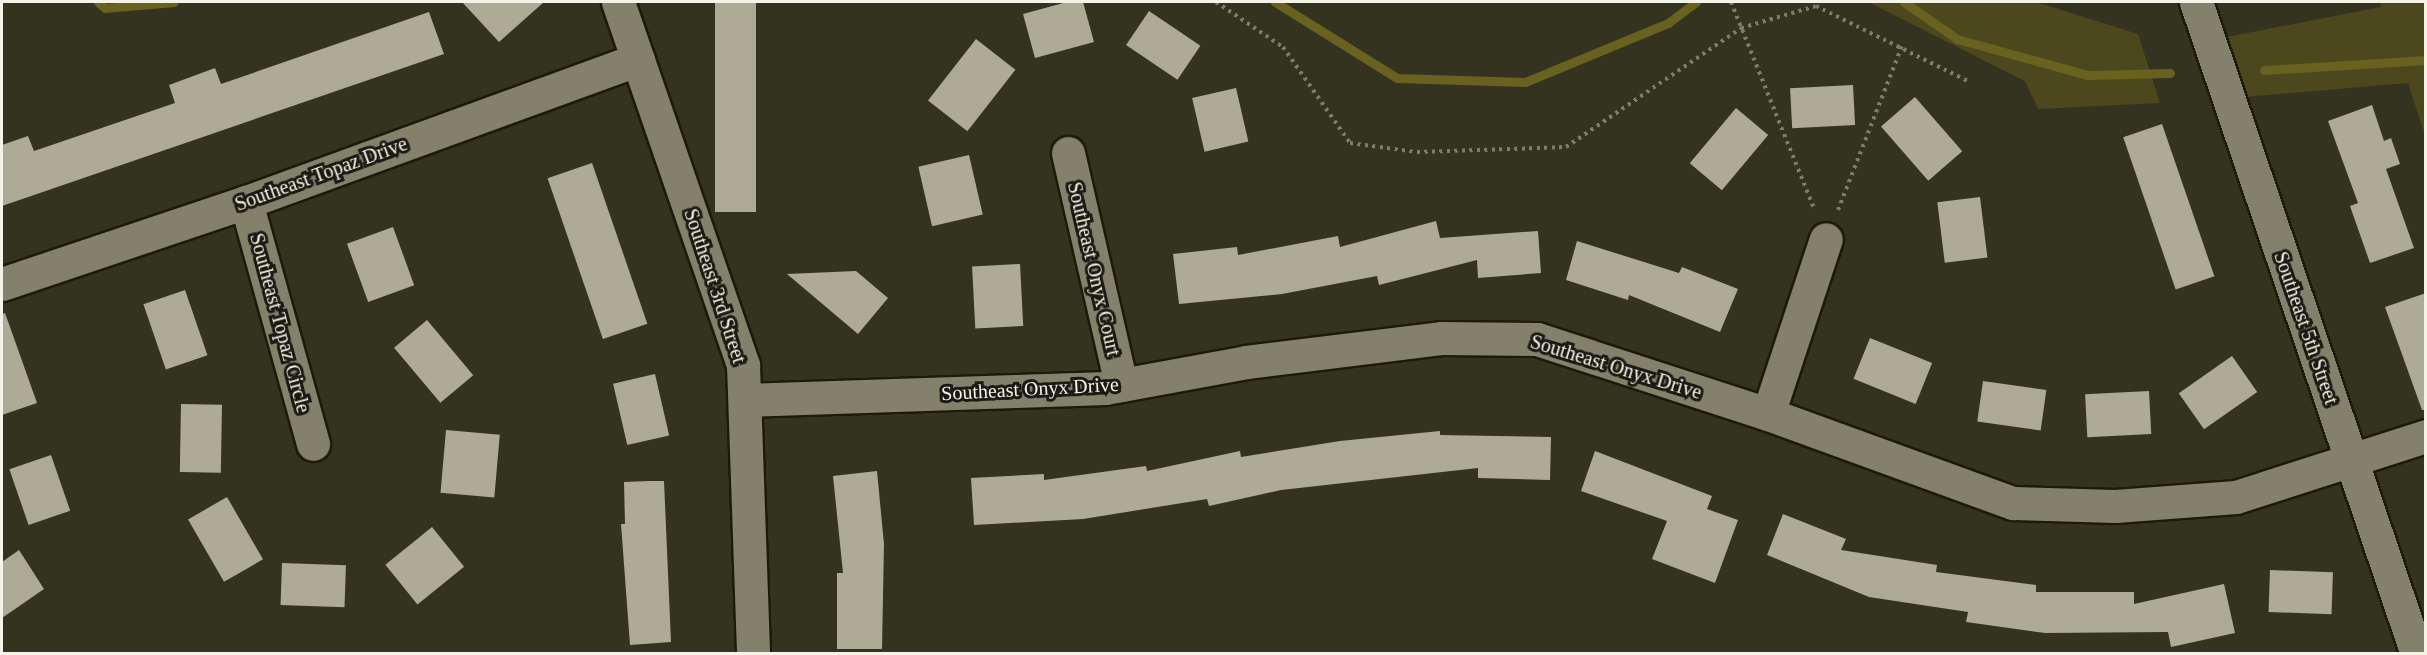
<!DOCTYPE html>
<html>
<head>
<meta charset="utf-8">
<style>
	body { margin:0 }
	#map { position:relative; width:2427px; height:655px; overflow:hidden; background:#343320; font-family:Georgia,serif }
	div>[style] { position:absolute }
	.green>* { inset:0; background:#4c471d }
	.stream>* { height:9px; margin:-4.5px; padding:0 4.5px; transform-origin:4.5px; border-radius:4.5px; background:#68611f }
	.building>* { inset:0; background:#adab95; transform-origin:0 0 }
	.path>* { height:4px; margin-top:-2px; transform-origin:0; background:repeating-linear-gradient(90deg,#7e7d6d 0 3px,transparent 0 7.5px) }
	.roads { filter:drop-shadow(2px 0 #1c1a09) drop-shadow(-2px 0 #1c1a09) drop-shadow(0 2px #1c1a09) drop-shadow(0 -2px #1c1a09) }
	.minor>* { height:33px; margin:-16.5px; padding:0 16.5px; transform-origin:16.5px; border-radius:16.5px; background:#83816c }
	span { translate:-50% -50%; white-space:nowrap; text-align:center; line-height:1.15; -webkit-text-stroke:6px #1b1a12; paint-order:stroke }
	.street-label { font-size:20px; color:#f4f3e8 }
	.frame { position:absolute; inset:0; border:3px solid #f4f3e8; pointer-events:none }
</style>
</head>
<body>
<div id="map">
	<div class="green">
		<div style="clip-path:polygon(1868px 2px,2036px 2px,2138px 34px,2160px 103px,2038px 109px,2025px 81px)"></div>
		<div style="clip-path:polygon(2380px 2px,2425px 2px,2425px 135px,2408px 83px,2244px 97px,2227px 37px,2381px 7px)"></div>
	</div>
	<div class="stream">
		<div style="left:98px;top:2px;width:9px;rotate:41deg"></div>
		<div style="left:105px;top:8px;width:69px;rotate:-5deg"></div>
		<div style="left:1275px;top:2px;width:144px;rotate:31.9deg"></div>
		<div style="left:1397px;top:78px;width:128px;rotate:1.8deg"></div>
		<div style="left:1525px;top:82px;width:155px;rotate:-22.4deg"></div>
		<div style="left:1668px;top:23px;width:35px;rotate:-37deg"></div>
		<div style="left:1904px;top:2px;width:65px;rotate:34.9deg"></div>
		<div style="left:1957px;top:39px;width:136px;rotate:15.4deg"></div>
		<div style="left:2088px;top:75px;width:82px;rotate:-1.4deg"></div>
		<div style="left:2264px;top:70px;width:162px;rotate:-3.5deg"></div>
	</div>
	<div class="building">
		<div style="clip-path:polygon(462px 2px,544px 2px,499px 42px)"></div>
		<div style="left:715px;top:2px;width:41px;height:210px"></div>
		<div style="clip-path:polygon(1067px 2px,1083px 2px,1094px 42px,1035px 58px,1023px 14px)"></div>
		<div style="left:1149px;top:11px;width:62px;height:41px;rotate:34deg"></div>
		<div style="clip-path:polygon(429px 12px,444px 54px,2px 206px,2px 145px,28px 136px,34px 151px,175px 103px,169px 85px,215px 68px,221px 84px)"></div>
		<div style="left:976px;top:39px;width:50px;height:78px;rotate:38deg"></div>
		<div style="left:1853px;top:85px;width:40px;height:63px;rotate:87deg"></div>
		<div style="left:1236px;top:88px;width:55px;height:45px;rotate:77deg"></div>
		<div style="left:1915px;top:97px;width:72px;height:45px;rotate:49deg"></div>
		<div style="clip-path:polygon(2372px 105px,2384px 141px,2391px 138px,2400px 164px,2386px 169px,2414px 248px,2370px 263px,2350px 206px,2358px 203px,2328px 121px)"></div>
		<div style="left:1736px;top:108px;width:42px;height:72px;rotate:40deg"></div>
		<div style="left:2162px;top:124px;width:161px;height:41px;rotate:71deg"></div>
		<div style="left:969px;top:155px;width:61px;height:52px;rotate:77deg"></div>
		<div style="left:592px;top:163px;width:170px;height:47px;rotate:71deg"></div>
		<div style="left:1980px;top:197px;width:61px;height:43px;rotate:83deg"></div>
		<div style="clip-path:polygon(1436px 221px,1440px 238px,1538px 231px,1541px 273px,1478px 278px,1477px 260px,1379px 285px,1377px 276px,1282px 294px,1179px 304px,1173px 254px,1237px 247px,1238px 255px,1338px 236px,1340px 247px)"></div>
		<div style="left:393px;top:227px;width:62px;height:49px;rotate:70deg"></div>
		<div style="clip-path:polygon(1577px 241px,1679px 273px,1682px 267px,1738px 289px,1720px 332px,1629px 295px,1628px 300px,1566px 280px)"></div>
		<div style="left:1020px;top:264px;width:62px;height:48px;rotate:87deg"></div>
		<div style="clip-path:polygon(856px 271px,888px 298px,858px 334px,787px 274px)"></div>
		<div style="left:185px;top:290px;width:69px;height:44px;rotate:71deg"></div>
		<div style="clip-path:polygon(2426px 293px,2426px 410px,2422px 410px,2385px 307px)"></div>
		<div style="clip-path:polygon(5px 313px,37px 403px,2px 415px,2px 314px)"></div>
		<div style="left:427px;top:320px;width:72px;height:43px;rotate:50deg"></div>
		<div style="left:1870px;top:338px;width:67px;height:44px;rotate:22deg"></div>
		<div style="left:2232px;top:356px;width:44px;height:65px;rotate:55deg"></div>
		<div style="left:655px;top:374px;width:63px;height:43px;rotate:77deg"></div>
		<div style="left:1983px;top:381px;width:64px;height:41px;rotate:8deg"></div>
		<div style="left:2149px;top:391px;width:43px;height:64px;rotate:87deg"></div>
		<div style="left:181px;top:404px;width:41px;height:68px;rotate:1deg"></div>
		<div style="left:446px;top:430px;width:54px;height:63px;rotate:5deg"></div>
		<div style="clip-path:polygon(1440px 431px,1440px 435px,1551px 437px,1550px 480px,1478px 478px,1478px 468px,1281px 490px,1209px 506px,1207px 499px,1083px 519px,974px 525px,971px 478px,1044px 474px,1044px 480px,1146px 466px,1147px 471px,1240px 451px,1241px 457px,1340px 441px)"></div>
		<div style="clip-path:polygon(1595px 451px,1712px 496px,1707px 509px,1738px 520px,1715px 583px,1652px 559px,1667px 521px,1581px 491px)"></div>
		<div style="left:51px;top:455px;width:59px;height:44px;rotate:71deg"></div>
		<div style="clip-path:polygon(877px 471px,884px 544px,882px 649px,837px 649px,837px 573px,843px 573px,833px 476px)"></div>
		<div style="clip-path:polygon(649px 481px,664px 481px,671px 642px,630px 645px,621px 524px,625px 524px,624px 482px)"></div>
		<div style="left:227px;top:497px;width:72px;height:45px;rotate:60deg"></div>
		<div style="clip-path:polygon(1783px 514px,1846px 539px,1841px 550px,1937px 565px,1936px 572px,2036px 585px,2036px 592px,2134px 592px,2134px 604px,2224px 584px,2235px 633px,2171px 647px,2168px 632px,2045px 633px,1966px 622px,1968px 612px,1869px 597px,1767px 555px)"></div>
		<div style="left:432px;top:527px;width:51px;height:60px;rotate:51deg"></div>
		<div style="clip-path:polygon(19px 550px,44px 589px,2px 618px,2px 562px)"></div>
		<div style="left:282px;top:563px;width:64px;height:42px;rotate:2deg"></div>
		<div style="left:2270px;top:570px;width:63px;height:42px;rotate:2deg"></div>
	</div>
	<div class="path">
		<div style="left:1216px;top:2px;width:81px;rotate:33.9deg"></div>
		<div style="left:1283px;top:47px;width:117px;rotate:55.1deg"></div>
		<div style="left:1350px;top:143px;width:68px;rotate:7.7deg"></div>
		<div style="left:1417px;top:152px;width:149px;rotate:-1.9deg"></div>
		<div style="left:1566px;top:147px;width:212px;rotate:-34.2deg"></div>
		<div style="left:1741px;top:28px;width:78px;rotate:-16.3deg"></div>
		<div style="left:1816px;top:6px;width:169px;rotate:26.3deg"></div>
		<div style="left:1731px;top:2px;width:225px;rotate:68.1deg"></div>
		<div style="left:1838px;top:210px;width:176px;rotate:-68.7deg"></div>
	</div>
	<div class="roads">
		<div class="minor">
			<div style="left:618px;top:2px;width:384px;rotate:71deg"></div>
			<div style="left:743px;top:365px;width:289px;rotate:88deg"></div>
			<div style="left:2196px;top:2px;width:688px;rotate:71.28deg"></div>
			<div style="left:1068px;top:153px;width:238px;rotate:77.1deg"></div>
			<div style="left:246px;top:202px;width:251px;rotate:74.5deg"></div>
			<div style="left:2px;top:284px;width:257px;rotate:-18.6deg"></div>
			<div style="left:246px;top:202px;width:417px;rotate:-20deg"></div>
			<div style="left:745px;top:400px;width:360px;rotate:-1.9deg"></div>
			<div style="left:1105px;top:388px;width:143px;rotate:-10.4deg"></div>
			<div style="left:1246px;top:362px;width:196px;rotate:-7deg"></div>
			<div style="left:1441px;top:338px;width:96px;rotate:0.6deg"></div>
			<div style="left:1537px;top:339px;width:243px;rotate:18deg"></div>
			<div style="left:1768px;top:414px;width:261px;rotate:20deg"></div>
			<div style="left:2013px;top:503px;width:102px;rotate:1.7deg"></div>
			<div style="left:2115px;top:506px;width:121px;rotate:-4.3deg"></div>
			<div style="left:2236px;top:497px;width:200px;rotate:-17.8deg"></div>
			<div style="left:1768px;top:414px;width:184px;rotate:-71.7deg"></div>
		</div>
	</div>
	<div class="street-label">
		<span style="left:321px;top:174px;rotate:-20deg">Southeast Topaz Drive</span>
		<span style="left:1094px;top:269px;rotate:77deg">Southeast Onyx Court</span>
		<span style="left:715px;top:286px;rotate:72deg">Southeast 3rd Street</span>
		<span style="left:280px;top:323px;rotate:75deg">Southeast Topaz Circle</span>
		<span style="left:2306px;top:328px;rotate:71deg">Southeast 5th Street</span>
		<span style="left:1616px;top:367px;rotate:17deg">Southeast Onyx Drive</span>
		<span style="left:1030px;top:389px;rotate:-3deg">Southeast Onyx Drive</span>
	</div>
	<div class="frame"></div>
</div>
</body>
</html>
